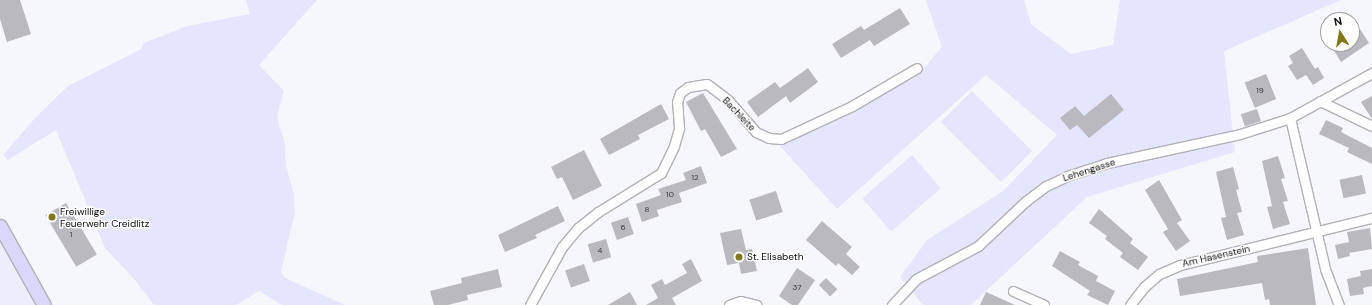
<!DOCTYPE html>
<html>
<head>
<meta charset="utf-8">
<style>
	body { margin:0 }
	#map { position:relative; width:1372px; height:305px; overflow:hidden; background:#f6f7fd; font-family:"DM Sans",sans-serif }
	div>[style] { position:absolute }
	.built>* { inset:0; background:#edeefc }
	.green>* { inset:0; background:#e5e6fe; transform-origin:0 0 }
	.building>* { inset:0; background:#b9b9bf; transform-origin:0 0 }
	.roads { filter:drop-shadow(1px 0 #b1b1b7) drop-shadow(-1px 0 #b1b1b7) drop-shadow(0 1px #b1b1b7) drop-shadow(0 -1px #b1b1b7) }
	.street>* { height:9px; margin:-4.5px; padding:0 4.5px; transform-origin:4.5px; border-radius:4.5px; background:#fff }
	.secondary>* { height:13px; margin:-6.5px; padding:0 6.5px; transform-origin:6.5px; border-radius:6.5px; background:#dad8fa }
	.dots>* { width:11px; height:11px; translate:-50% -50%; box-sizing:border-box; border:2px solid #fff; border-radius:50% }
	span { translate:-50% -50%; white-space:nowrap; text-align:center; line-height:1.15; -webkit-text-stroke:3px #fff; paint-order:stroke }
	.number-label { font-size:8px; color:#39393c }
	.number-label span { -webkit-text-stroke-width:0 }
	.street-label { font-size:10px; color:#0e0e10 }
	.poi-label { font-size:10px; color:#0e0e10 }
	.left { translate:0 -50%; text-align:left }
	.north { position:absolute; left:1320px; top:12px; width:40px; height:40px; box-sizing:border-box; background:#fff; border:1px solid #9f9f9f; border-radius:50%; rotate:349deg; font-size:11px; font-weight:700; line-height:16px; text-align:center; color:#0e0e10 }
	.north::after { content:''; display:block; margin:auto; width:14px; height:18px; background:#80771b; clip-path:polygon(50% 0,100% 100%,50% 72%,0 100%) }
</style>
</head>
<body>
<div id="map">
	<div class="built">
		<div style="clip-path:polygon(0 242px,33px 296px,37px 305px,0 305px)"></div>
	</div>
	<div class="green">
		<div style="clip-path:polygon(246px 0,317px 0,259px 65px,284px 91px,277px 117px,285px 144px,286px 166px,294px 194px,295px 212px,281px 272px,285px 278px,345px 305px,282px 305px,259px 291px,236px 305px,154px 305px,135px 280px,105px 248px,56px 130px,8px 160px,3px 155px,35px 118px,68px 86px,141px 49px,144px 43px,187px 26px,250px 14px)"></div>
		<div style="clip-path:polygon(926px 0,1024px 0,1031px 24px,1071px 54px,1113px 45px,1120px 0,1341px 0,1224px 51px,1235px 152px,1087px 197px,971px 305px,923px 305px,900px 277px,927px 240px,1003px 191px,1057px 135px,986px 75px,837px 209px,778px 144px,866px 102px,925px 67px,942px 47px)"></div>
		<div style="left:972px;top:91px;width:85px;height:44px;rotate:45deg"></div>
		<div style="left:912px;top:155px;width:44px;height:66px;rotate:49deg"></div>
	</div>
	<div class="building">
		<div style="clip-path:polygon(0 0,20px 0,31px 34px,7px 42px,0 19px)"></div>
		<div style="clip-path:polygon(900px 8px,910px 24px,874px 46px,870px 40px,841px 58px,832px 44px,861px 26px,864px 30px)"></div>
		<div style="clip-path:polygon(1360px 29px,1369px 43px,1341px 62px,1330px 44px,1352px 44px,1352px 34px)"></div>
		<div style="clip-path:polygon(1302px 48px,1315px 69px,1318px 67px,1324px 78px,1313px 85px,1306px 75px,1297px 80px,1288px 66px,1293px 63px,1289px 56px)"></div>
		<div style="clip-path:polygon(808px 68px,818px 82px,790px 103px,786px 96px,758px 117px,747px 102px,775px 82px,780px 88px)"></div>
		<div style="left:1266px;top:74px;width:27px;height:23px;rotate:68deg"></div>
		<div style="clip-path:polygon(703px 93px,737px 149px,721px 157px,705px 129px,701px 131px,686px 102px)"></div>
		<div style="clip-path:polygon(1111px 94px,1124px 110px,1089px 138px,1077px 125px,1070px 130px,1060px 118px,1075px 106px,1084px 116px)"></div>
		<div style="clip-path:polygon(1372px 96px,1372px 119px,1361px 102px)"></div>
		<div style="clip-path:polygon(661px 104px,669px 119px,638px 135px,640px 139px,609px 155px,600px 139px)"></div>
		<div style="left:1257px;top:109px;width:13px;height:17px;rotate:72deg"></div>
		<div style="clip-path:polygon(1326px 120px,1343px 128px,1341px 132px,1372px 148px,1372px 164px,1347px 152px,1349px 148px,1319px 134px)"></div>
		<div style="clip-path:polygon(584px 150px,602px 186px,573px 200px,562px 177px,557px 179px,551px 167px)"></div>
		<div style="clip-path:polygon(1278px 156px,1285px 178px,1281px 179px,1288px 201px,1283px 202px,1290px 224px,1273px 229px,1267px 207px,1272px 206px,1262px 161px)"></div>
		<div style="clip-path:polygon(701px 166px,707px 183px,679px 193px,682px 202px,657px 210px,659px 216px,642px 222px,636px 204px,661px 195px,658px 189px,686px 180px,683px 173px)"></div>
		<div style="clip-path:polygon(1233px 167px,1239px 189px,1236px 190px,1242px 212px,1237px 213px,1244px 235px,1227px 240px,1221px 218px,1226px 217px,1216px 172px)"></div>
		<div style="left:1362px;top:175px;width:19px;height:23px;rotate:78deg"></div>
		<div style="clip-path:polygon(1159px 180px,1182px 220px,1177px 223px,1190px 241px,1176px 251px,1163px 232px,1168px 229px,1145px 190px)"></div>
		<div style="left:776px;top:191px;width:22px;height:28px;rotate:72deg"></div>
		<div style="left:66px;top:203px;width:60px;height:24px;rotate:59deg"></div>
		<div style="clip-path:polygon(558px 206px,565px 221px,535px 235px,537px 238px,505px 252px,498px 235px)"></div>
		<div style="clip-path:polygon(1099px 209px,1133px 239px,1130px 243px,1148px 257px,1138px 270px,1120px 257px,1123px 253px,1105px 239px,1107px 236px,1089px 223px)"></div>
		<div style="left:628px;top:217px;width:18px;height:18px;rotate:71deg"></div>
		<div style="clip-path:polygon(822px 221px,852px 247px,846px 254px,860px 267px,852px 275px,838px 263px,836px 266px,806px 240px)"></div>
		<div style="clip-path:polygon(1370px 228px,1372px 249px,1349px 253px,1350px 256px,1338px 259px,1335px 245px,1349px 242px,1347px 232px)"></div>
		<div style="clip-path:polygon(741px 229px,746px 250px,752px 249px,757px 271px,741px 274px,739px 263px,727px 265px,720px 233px)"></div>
		<div style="left:606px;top:239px;width:19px;height:19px;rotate:74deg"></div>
		<div style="clip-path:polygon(1308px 248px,1316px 305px,1270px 305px,1269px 299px,1265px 300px,1262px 283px,1180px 296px,1177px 279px,1258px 262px,1257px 256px)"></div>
		<div style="clip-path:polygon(1060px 251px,1080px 262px,1078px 265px,1098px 276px,1096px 281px,1115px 291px,1108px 305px,1087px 295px,1090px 291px,1052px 266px)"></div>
		<div style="clip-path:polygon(691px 259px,702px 281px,672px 298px,676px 305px,646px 305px,658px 298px,651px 285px,662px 279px,665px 285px,687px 273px,682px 264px)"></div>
		<div style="left:584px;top:264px;width:18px;height:20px;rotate:71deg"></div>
		<div style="clip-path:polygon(797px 268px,815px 280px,798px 305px,792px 305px,779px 296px)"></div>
		<div style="clip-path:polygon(498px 269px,502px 287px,467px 295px,468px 300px,448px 305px,434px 305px,430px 291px,462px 283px,461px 278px)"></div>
		<div style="clip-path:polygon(1372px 269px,1372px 286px,1363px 288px,1364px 294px,1350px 296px,1347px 279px,1361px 276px,1360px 271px)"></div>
		<div style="left:826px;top:278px;width:16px;height:10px;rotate:45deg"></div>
		<div style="clip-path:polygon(630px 292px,637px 305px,608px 305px)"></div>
		<div style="clip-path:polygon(986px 292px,1015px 305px,980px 305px)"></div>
	</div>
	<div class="roads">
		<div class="street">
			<div style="left:1320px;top:101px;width:58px;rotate:25.7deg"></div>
			<div style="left:1290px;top:118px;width:155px;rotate:76.9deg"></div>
			<div style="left:1325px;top:269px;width:39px;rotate:69deg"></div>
			<div style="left:1013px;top:291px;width:34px;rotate:24deg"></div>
			<div style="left:530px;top:305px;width:66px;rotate:-61.1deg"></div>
			<div style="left:562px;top:247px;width:25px;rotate:-50deg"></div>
			<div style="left:578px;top:228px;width:26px;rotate:-39deg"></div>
			<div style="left:598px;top:212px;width:74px;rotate:-31.8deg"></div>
			<div style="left:661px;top:173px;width:30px;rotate:-64deg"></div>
			<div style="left:674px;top:146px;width:19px;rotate:-74deg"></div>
			<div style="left:679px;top:128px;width:26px;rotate:-94deg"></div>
			<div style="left:677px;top:102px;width:9px;rotate:-72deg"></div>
			<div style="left:680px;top:93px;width:10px;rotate:-37deg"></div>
			<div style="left:688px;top:87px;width:19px;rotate:-9deg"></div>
			<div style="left:707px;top:84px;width:26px;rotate:37deg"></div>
			<div style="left:728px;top:100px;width:43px;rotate:48.8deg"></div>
			<div style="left:756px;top:132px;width:14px;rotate:25deg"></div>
			<div style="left:769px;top:138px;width:12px;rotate:5deg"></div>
			<div style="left:781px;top:139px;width:78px;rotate:-24.9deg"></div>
			<div style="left:852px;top:106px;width:75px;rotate:-30.3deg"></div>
			<div style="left:729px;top:305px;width:12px;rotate:-20deg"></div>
			<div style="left:740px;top:301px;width:17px;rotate:13deg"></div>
			<div style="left:892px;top:305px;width:35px;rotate:-47deg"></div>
			<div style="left:916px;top:279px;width:70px;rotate:-28deg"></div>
			<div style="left:978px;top:246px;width:66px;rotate:-43.2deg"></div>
			<div style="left:1026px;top:201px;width:25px;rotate:-37deg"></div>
			<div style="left:1046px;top:186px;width:23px;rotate:-25deg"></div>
			<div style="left:1067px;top:176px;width:42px;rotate:-18deg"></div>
			<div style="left:1107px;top:163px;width:136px;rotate:-12.3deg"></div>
			<div style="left:1240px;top:134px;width:52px;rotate:-17.7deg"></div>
			<div style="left:1290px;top:118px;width:94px;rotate:-28.8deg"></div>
			<div style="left:1130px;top:305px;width:23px;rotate:-52deg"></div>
			<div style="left:1144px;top:287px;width:20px;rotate:-41deg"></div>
			<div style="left:1159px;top:274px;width:23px;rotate:-23deg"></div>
			<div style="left:1180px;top:265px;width:198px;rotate:-13.8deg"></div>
		</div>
		<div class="secondary">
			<div style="left:0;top:226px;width:90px;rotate:60.9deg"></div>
		</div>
	</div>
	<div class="dots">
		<div style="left:52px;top:217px;background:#80771b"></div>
		<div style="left:739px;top:257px;background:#80771b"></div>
	</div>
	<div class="number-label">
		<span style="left:1260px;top:91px">19</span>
		<span style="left:695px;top:178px">12</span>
		<span style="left:670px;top:195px">10</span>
		<span style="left:647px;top:210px">8</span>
		<span style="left:623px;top:228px">6</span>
		<span style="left:71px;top:235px">1</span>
		<span style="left:600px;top:251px">4</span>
		<span style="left:797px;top:288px">37</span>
	</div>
	<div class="street-label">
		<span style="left:739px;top:114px;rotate:46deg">Bachleite</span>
		<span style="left:1089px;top:170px;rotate:-18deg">Lehengasse</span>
		<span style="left:1216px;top:256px;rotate:-13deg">Am Hasenstein</span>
	</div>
	<div class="poi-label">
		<span class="left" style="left:60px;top:217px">Freiwillige<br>Feuerwehr Creidlitz</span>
		<span class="left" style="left:747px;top:257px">St. Elisabeth</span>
	</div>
	<div class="north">N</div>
</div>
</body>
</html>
